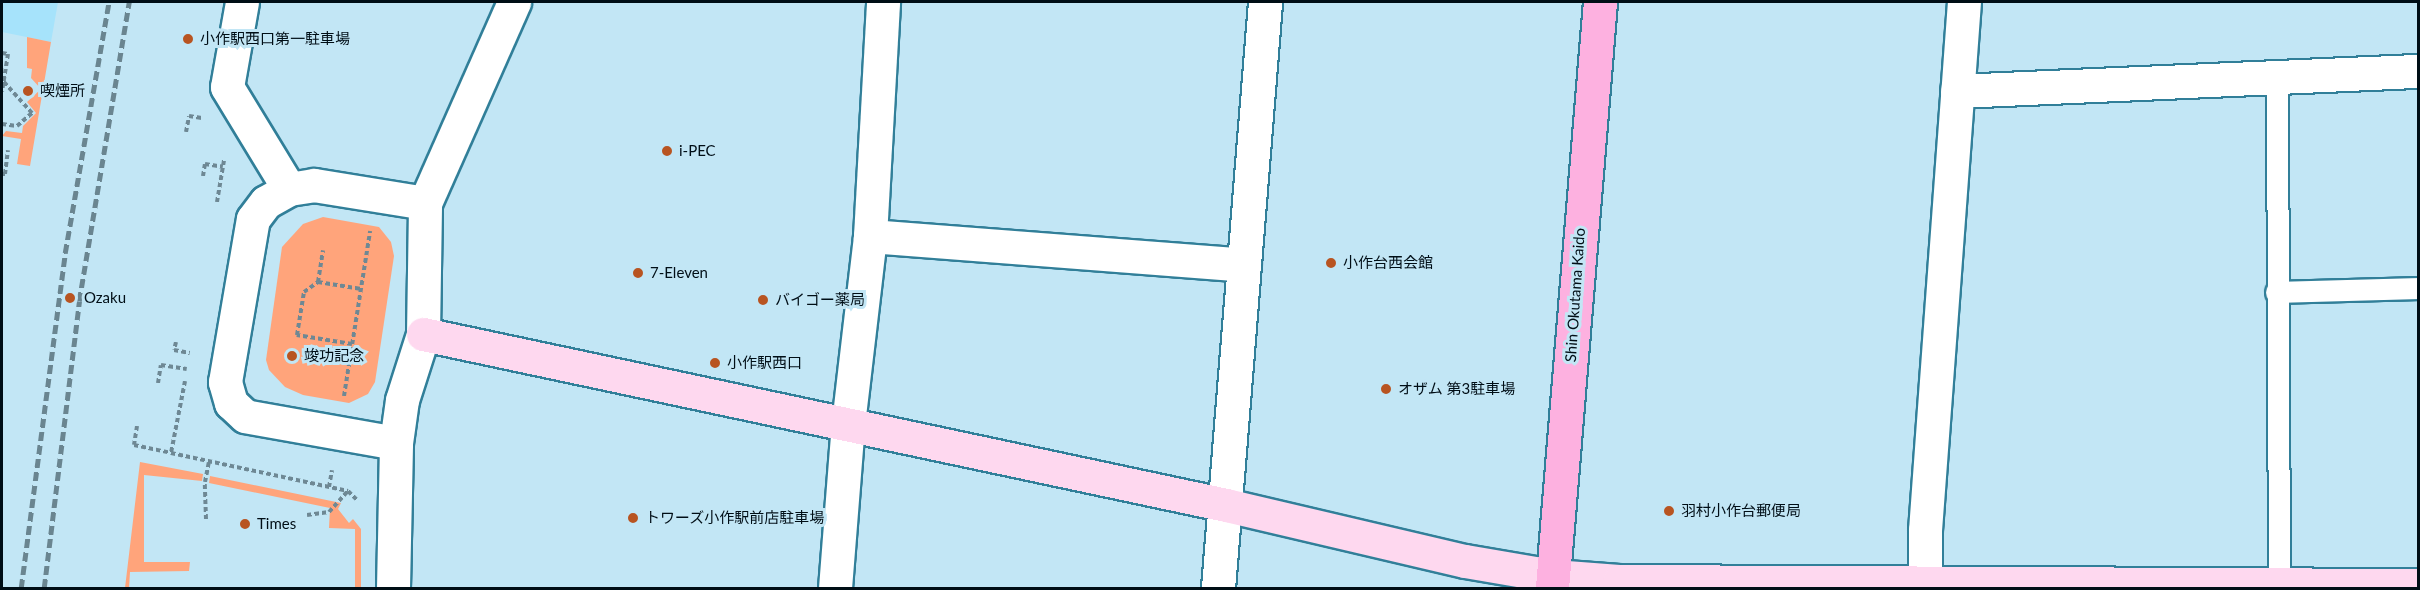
<!DOCTYPE html>
<html>
<head>
<meta charset="utf-8">
<style>
	body { margin:0 }
	#map { position:relative; width:2420px; height:590px; overflow:hidden; background:#c2e6f5; font-family:Lato,"Noto Sans JP",sans-serif }
	div>[style] { position:absolute }
	.built>* { inset:0; background:#a6e3fb }
	.green>* { inset:0; background:#ffa47b }
	.path>* { height:4px; margin-top:-2px; transform-origin:0; background:repeating-linear-gradient(90deg,#6e8894 0 4.5px,transparent 0 7.5px) }
	.roads { filter:drop-shadow(2px 0 #317f99) drop-shadow(-2px 0 #317f99) drop-shadow(0 2px #317f99) drop-shadow(0 -2px #317f99) }
	.lane>* { height:21px; margin:-10.5px; padding:0 10.5px; transform-origin:10.5px; border-radius:10.5px; background:#fff }
	.street>* { height:33px; margin:-16.5px; padding:0 16.5px; transform-origin:16.5px; border-radius:16.5px; background:#fff }
	.secondary>* { height:33px; margin:-16.5px; padding:0 16.5px; transform-origin:16.5px; border-radius:16.5px; background:#fed8ef }
	.primary>* { height:33px; margin:-16.5px; padding:0 16.5px; transform-origin:16.5px; border-radius:16.5px; background:#fdb1e0 }
	.rail>* { height:4.5px; margin-top:-2.25px; transform-origin:0; background:repeating-linear-gradient(90deg,#6a8590 0 9px,transparent 0 13.5px) }
	.dots>* { width:16px; height:16px; translate:-50% -50%; box-sizing:border-box; border:3px solid #c2e6f5; border-radius:50% }
	span { translate:-50% -50%; white-space:nowrap; text-align:center; line-height:1.15; -webkit-text-stroke:6px #c2e6f5; paint-order:stroke }
	.poi-label { font-size:15px; color:#000e16 }
	.left { translate:0 -50%; text-align:left }
	.street-label { font-size:15px; color:#000e16 }
	.frame { position:absolute; inset:0; border:3px solid #000e16; pointer-events:none }
</style>
</head>
<body>
<div id="map">
	<div class="built">
		<div style="clip-path:polygon(2px 2px,58px 2px,51px 42px,2px 32px)"></div>
	</div>
	<div class="green">
		<div style="clip-path:polygon(27px 37px,51px 42px,30px 166px,17px 164px,21px 139px,2px 136px,6px 131px,22px 133px,23px 126px,36px 113px,27px 102px,41px 89px,31px 78px,32px 69px,27px 68px)"></div>
		<div style="clip-path:polygon(323px 217px,379px 227px,391px 242px,394px 256px,375px 382px,368px 394px,349px 403px,303px 395px,285px 387px,269px 370px,266px 360px,282px 247px,303px 224px)"></div>
		<div style="clip-path:polygon(140px 462px,203px 474px,202px 481px,144px 475px,144px 562px,190px 562px,189px 571px,130px 572px,129px 588px,125px 588px)"></div>
		<div style="clip-path:polygon(210px 476px,341px 503px,338px 509px,349px 523px,353px 519px,361px 529px,361px 588px,355px 588px,355px 529px,329px 528px,330px 508px,209px 483px)"></div>
	</div>
	<div class="path">
		<div style="left:2px;top:53px;width:6px;rotate:9deg"></div>
		<div style="left:8px;top:54px;width:38px;rotate:99deg"></div>
		<div style="left:2px;top:124px;width:15px;rotate:8deg"></div>
		<div style="left:17px;top:126px;width:20px;rotate:-41deg"></div>
		<div style="left:32px;top:113px;width:43px;rotate:-132.2deg"></div>
		<div style="left:186px;top:132px;width:16px;rotate:-79deg"></div>
		<div style="left:189px;top:116px;width:13px;rotate:9deg"></div>
		<div style="left:2px;top:174px;width:3px"></div>
		<div style="left:5px;top:174px;width:24px;rotate:-83deg"></div>
		<div style="left:203px;top:176px;width:12px;rotate:-81deg"></div>
		<div style="left:205px;top:164px;width:18px;rotate:9deg"></div>
		<div style="left:217px;top:202px;width:43px;rotate:-80.5deg"></div>
		<div style="left:318px;top:282px;width:32px;rotate:-81deg"></div>
		<div style="left:176px;top:342px;width:8px;rotate:104deg"></div>
		<div style="left:174px;top:350px;width:16px;rotate:11deg"></div>
		<div style="left:352px;top:344px;width:56px;rotate:-170.7deg"></div>
		<div style="left:297px;top:335px;width:44px;rotate:-80.8deg"></div>
		<div style="left:304px;top:292px;width:17px;rotate:-36deg"></div>
		<div style="left:318px;top:282px;width:44px;rotate:9.2deg"></div>
		<div style="left:185px;top:381px;width:73px;rotate:101deg"></div>
		<div style="left:171px;top:453px;width:181px;rotate:12.1deg"></div>
		<div style="left:348px;top:491px;width:13px;rotate:45deg"></div>
		<div style="left:158px;top:383px;width:18px;rotate:-81deg"></div>
		<div style="left:161px;top:365px;width:26px;rotate:9deg"></div>
		<div style="left:344px;top:396px;width:167px;rotate:-81deg"></div>
		<div style="left:137px;top:426px;width:19px;rotate:99deg"></div>
		<div style="left:134px;top:445px;width:38px;rotate:12deg"></div>
		<div style="left:329px;top:487px;width:17px;rotate:-80deg"></div>
		<div style="left:307px;top:515px;width:22px;rotate:-8deg"></div>
		<div style="left:329px;top:512px;width:28px;rotate:-48deg"></div>
		<div style="left:206px;top:519px;width:37px;rotate:-92deg"></div>
		<div style="left:205px;top:482px;width:21px;rotate:-79deg"></div>
	</div>
	<div class="roads">
		<div class="lane">
			<div style="left:2277px;top:77px;width:510px;rotate:89.78deg"></div>
			<div style="left:2276px;top:292px;width:142px;rotate:-1.6deg"></div>
		</div>
		<div class="street">
			<div style="left:242px;top:2px;width:86px;rotate:100deg"></div>
			<div style="left:227px;top:87px;width:119px;rotate:58.7deg"></div>
			<div style="left:1957px;top:91px;width:461px;rotate:-2.5deg"></div>
			<div style="left:870px;top:236px;width:375px;rotate:4.4deg"></div>
			<div style="left:396px;top:443px;width:153px;rotate:-169.9deg"></div>
			<div style="left:245px;top:416px;width:19px;rotate:-137deg"></div>
			<div style="left:231px;top:403px;width:22px;rotate:-106deg"></div>
			<div style="left:225px;top:382px;width:165px;rotate:-80.3deg"></div>
			<div style="left:253px;top:219px;width:21px;rotate:-53deg"></div>
			<div style="left:266px;top:202px;width:26px;rotate:-29deg"></div>
			<div style="left:289px;top:189px;width:25px;rotate:-9deg"></div>
			<div style="left:314px;top:185px;width:112px;rotate:9.2deg"></div>
			<div style="left:393px;top:588px;width:145px;rotate:-88.8deg"></div>
			<div style="left:396px;top:443px;width:43px;rotate:-82.1deg"></div>
			<div style="left:402px;top:400px;width:69px;rotate:-72.3deg"></div>
			<div style="left:423px;top:334px;width:131px;rotate:-89.1deg"></div>
			<div style="left:425px;top:203px;width:220px;rotate:-66.1deg"></div>
			<div style="left:835px;top:588px;width:165px;rotate:-85.5deg"></div>
			<div style="left:848px;top:424px;width:189px;rotate:-83.3deg"></div>
			<div style="left:870px;top:236px;width:234px;rotate:-86.8deg"></div>
			<div style="left:1218px;top:588px;width:588px;rotate:-85.41deg"></div>
			<div style="left:1925px;top:588px;width:58px;rotate:-90deg"></div>
			<div style="left:1925px;top:530px;width:529px;rotate:-85.78deg"></div>
		</div>
		<div class="secondary">
			<div style="left:423px;top:334px;width:821px;rotate:12.02deg"></div>
			<div style="left:1226px;top:505px;width:245px;rotate:13.2deg"></div>
			<div style="left:1465px;top:561px;width:89px;rotate:9.7deg"></div>
			<div style="left:1553px;top:576px;width:66px;rotate:4.3deg"></div>
			<div style="left:1619px;top:581px;width:799px;rotate:0.29deg"></div>
		</div>
		<div class="primary">
			<div style="left:1552px;top:588px;width:588px;rotate:-85.32deg"></div>
		</div>
	</div>
	<div class="rail">
		<div style="left:21px;top:588px;width:338px;rotate:-82.5deg"></div>
		<div style="left:65px;top:253px;width:255px;rotate:-80.1deg"></div>
		<div style="left:44px;top:588px;width:289px;rotate:-83deg"></div>
		<div style="left:79px;top:301px;width:303px;rotate:-80.5deg"></div>
	</div>
	<div class="dots">
		<div style="left:188px;top:39px;background:#b85421"></div>
		<div style="left:28px;top:91px;background:#b85421"></div>
		<div style="left:667px;top:151px;background:#b85421"></div>
		<div style="left:1331px;top:263px;background:#b85421"></div>
		<div style="left:638px;top:273px;background:#b85421"></div>
		<div style="left:70px;top:298px;background:#b85421"></div>
		<div style="left:763px;top:300px;background:#b85421"></div>
		<div style="left:292px;top:356px;background:#b85421"></div>
		<div style="left:715px;top:363px;background:#b85421"></div>
		<div style="left:1386px;top:389px;background:#b85421"></div>
		<div style="left:1669px;top:511px;background:#b85421"></div>
		<div style="left:633px;top:518px;background:#b85421"></div>
		<div style="left:245px;top:524px;background:#b85421"></div>
	</div>
	<div class="poi-label">
		<span class="left" style="left:200px;top:39px">小作駅西口第一駐車場</span>
		<span class="left" style="left:40px;top:91px">喫煙所</span>
		<span class="left" style="left:679px;top:151px">i-PEC</span>
		<span class="left" style="left:1343px;top:263px">小作台西会館</span>
		<span class="left" style="left:650px;top:273px">7-Eleven</span>
		<span class="left" style="left:84px;top:298px">Ozaku</span>
		<span class="left" style="left:775px;top:300px">バイゴー薬局</span>
		<span class="left" style="left:304px;top:356px">竣功記念</span>
		<span class="left" style="left:727px;top:363px">小作駅西口</span>
		<span class="left" style="left:1398px;top:389px">オザム 第3駐車場</span>
		<span class="left" style="left:1681px;top:511px">羽村小作台郵便局</span>
		<span class="left" style="left:645px;top:518px">トワーズ小作駅前店駐車場</span>
		<span class="left" style="left:257px;top:524px">Times</span>
	</div>
	<div class="street-label">
		<span style="left:1575px;top:295px;rotate:-86deg">Shin Okutama Kaido</span>
	</div>
	<div class="frame"></div>
</div>
</body>
</html>
